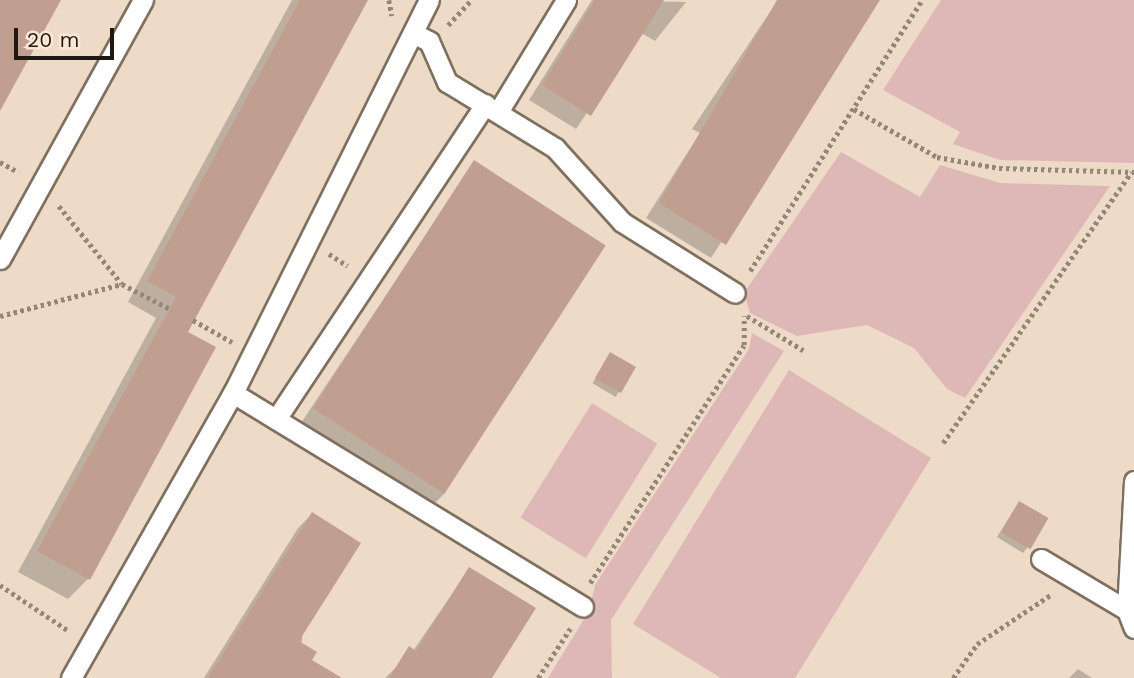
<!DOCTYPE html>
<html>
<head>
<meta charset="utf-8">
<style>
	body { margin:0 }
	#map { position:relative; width:1134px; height:678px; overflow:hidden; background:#eddbc8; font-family:"Work Sans",sans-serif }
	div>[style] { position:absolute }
	.green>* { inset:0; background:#ddb8b6; transform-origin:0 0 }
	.shadow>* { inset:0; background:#0003; transform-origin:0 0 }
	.building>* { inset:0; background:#c09f90; transform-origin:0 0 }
	.path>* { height:4.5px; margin-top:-2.25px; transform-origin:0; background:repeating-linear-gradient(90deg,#948779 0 3.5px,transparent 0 7px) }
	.roads { filter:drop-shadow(2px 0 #7f705e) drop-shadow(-2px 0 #7f705e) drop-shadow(0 2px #7f705e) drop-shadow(0 -2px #7f705e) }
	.service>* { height:19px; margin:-9.5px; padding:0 9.5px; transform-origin:9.5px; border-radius:9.5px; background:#fff }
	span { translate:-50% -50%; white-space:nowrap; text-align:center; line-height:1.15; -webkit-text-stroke:6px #fae8d5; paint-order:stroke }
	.scale { position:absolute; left:14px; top:28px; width:100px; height:32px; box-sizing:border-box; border:4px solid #1e1811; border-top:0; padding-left:9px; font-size:21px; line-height:24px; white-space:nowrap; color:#1e1811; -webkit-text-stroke:5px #fae8d5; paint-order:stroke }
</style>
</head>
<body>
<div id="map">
	<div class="green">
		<div style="clip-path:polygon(941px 0,1134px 0,1134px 163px,1000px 160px,953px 144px,960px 132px,883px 90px)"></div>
		<div style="clip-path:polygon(841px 152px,920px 197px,940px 165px,1000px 183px,1110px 186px,965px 398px,947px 389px,914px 348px,867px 325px,797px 336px,750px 313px,744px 293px)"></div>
		<div style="clip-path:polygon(752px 333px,784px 351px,611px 620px,612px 678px,548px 678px,589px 611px,595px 585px,749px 349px)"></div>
		<div style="clip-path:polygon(789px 370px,931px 458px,795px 678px,721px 678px,633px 624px)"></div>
		<div style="left:592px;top:403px;width:77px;height:135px;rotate:32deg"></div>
	</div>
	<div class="shadow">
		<div style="clip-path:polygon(292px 0,366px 0,186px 333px,89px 578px,68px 599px,18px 572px,156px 318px,128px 302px)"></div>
		<div style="clip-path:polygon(592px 0,686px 2px,655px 41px,641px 33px,576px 129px,529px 100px)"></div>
		<div style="clip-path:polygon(778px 0,878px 0,711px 258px,646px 218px,700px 133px,692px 129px)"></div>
		<div style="clip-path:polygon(474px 163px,445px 493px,431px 507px,301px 423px)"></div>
		<div style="left:610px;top:354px;width:27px;height:34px;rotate:31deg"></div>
		<div style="clip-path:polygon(1015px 508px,1027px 548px,1023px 553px,997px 537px)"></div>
		<div style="clip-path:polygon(312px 514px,299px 678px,204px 678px,298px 528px)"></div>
		<div style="clip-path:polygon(469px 569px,490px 678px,385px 678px,413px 651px)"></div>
		<div style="clip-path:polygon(1078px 669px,1092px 678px,1069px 678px)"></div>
	</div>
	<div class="building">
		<div style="clip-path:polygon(0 0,61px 0,0 111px)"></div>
		<div style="clip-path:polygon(300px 0,368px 0,188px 332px,216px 347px,90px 580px,37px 551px,176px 297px,147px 281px)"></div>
		<div style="clip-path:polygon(595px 0,664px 0,591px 116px,542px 85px)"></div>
		<div style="clip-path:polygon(777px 0,880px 0,726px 245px,659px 203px)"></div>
		<div style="left:474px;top:160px;width:157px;height:296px;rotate:33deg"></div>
		<div style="left:610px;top:352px;width:30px;height:30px;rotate:30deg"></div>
		<div style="left:1019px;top:501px;width:34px;height:36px;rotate:30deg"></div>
		<div style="clip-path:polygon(312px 512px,361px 543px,299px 641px,317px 652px,312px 660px,342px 678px,208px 678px)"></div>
		<div style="clip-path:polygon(469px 567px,536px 608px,492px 678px,389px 678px,409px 646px,416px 651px)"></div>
	</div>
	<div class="path">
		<div style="left:389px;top:0;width:16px;rotate:79deg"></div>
		<div style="left:448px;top:25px;width:34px;rotate:-47deg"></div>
		<div style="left:854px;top:109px;width:96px;rotate:30deg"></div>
		<div style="left:937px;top:157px;width:63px;rotate:10.1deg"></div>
		<div style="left:999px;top:168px;width:135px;rotate:1.7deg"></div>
		<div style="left:0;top:162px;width:21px;rotate:29deg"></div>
		<div style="left:59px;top:206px;width:100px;rotate:51.1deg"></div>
		<div style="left:329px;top:254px;width:22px;rotate:32deg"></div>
		<div style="left:750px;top:271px;width:321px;rotate:-57.6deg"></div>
		<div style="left:0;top:316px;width:126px;rotate:-14.7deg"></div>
		<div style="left:122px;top:284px;width:54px;rotate:27.5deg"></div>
		<div style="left:747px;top:316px;width:66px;rotate:31.3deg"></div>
		<div style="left:193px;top:320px;width:45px;rotate:29.4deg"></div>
		<div style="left:943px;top:443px;width:330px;rotate:-55.2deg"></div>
		<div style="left:590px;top:583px;width:283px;rotate:-57.1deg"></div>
		<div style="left:744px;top:345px;width:29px;rotate:-90deg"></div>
		<div style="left:0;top:585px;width:83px;rotate:33.7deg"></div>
		<div style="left:538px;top:678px;width:59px;rotate:-56.9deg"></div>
		<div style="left:953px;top:678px;width:42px;rotate:-54.8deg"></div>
		<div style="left:977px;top:644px;width:90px;rotate:-33.7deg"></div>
	</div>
	<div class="roads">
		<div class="service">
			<div style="left:413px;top:33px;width:18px;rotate:27deg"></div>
			<div style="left:429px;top:41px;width:45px;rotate:66.3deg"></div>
			<div style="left:447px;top:82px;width:127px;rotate:31.4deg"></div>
			<div style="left:555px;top:148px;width:100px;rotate:47.8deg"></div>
			<div style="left:622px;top:222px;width:133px;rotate:32.1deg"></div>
			<div style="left:498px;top:112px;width:131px;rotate:-58.7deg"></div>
			<div style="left:0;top:259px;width:296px;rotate:-61.1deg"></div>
			<div style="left:233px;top:393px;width:410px;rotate:31.4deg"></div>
			<div style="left:276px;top:419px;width:378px;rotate:-56.4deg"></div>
			<div style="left:1134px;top:481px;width:129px;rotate:93.1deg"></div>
			<div style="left:1127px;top:610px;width:19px;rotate:69deg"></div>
			<div style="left:1041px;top:559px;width:100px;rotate:30.7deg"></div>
			<div style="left:71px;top:678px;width:328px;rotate:-60.4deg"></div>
			<div style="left:233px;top:393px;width:439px;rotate:-63.5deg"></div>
		</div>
	</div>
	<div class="scale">20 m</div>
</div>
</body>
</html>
